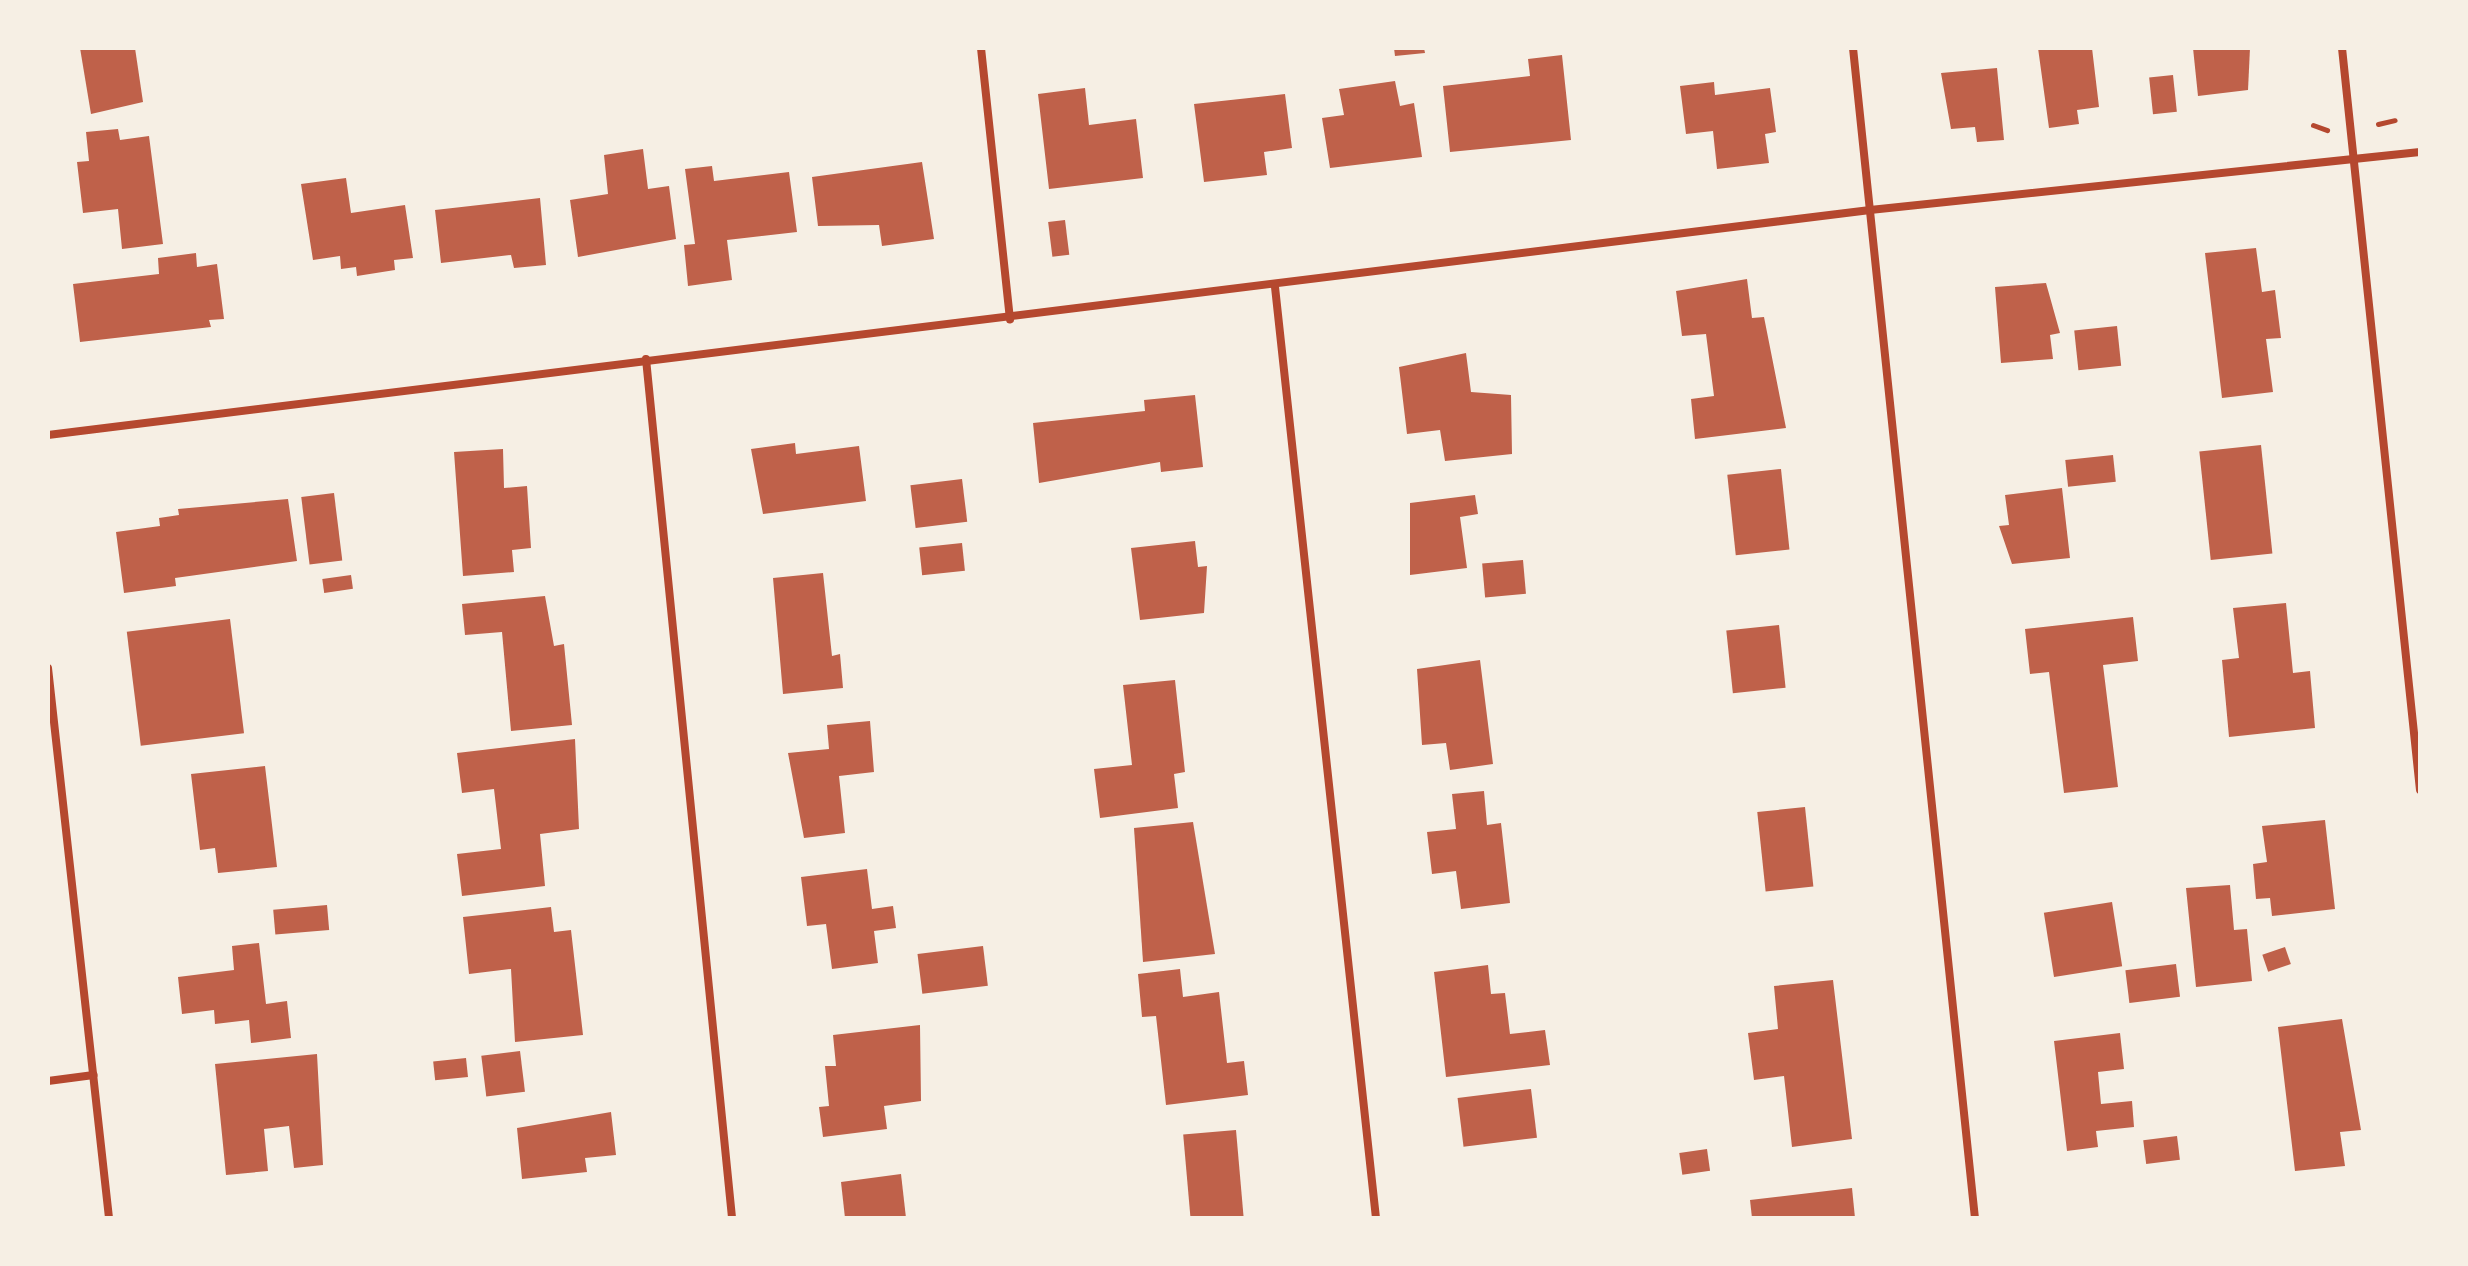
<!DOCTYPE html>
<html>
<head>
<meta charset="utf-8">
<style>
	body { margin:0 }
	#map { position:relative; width:2468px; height:1266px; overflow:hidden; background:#f6efe4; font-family:"Crimson Pro",serif }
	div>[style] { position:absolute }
	.building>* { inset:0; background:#bf614a; transform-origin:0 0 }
	.path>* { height:5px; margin:-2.5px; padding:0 2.5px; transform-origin:2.5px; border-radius:2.5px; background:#b5482f }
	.minor>* { height:8px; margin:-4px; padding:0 4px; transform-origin:4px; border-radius:4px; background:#b5482f }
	span { translate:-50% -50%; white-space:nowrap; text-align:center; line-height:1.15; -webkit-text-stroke:8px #f6efe4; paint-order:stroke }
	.frame { position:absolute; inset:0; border:50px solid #f6efe4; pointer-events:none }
</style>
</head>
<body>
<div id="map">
	<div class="building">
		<div style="clip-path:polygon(80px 48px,135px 48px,143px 102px,91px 114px)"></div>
		<div style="clip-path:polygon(1394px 48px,1424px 48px,1425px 53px,1395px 56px)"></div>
		<div style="clip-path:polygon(2038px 48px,2092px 48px,2099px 107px,2077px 110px,2079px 124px,2049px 128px)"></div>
		<div style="clip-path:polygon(2193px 48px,2250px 48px,2248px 90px,2198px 96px)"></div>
		<div style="clip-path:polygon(1562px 55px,1571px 140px,1450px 152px,1443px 86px,1530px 76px,1528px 59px)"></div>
		<div style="clip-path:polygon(1997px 68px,2004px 140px,1977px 142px,1975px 127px,1951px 129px,1941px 73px)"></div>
		<div style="left:2173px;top:75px;width:37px;height:24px;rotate:84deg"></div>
		<div style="clip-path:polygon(1395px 81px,1400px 106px,1414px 103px,1422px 157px,1330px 168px,1322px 118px,1344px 115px,1339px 89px)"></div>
		<div style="clip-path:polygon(1714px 82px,1715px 95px,1770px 88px,1776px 132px,1765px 134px,1769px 163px,1717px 169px,1713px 131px,1686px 134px,1680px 86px)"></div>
		<div style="clip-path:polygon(1085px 88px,1089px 125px,1136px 119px,1143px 178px,1049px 189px,1038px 94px)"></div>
		<div style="clip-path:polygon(1285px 94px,1292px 148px,1264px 152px,1267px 175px,1204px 182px,1194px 104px)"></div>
		<div style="clip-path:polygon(118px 129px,120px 140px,149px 136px,163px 244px,122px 249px,118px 209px,83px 213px,77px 162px,89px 161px,86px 132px)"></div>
		<div style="clip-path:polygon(643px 149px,648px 189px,669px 186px,676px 239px,578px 257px,570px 200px,608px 194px,604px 155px)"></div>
		<div style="clip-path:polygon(922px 162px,934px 239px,882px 246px,879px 225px,818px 226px,812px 177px)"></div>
		<div style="clip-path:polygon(712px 166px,714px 181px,789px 172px,797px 232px,727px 240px,732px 280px,688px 286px,684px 245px,695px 244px,685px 169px)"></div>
		<div style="clip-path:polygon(346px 178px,351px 213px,405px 205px,413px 258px,394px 260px,395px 270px,357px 276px,356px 267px,341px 269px,340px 256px,313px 260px,301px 184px)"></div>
		<div style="clip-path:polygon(540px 198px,546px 265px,514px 268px,511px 255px,441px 263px,435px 210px)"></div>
		<div style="left:1065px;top:220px;width:35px;height:17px;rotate:83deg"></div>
		<div style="clip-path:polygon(2256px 248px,2262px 292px,2275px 290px,2281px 338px,2266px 339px,2273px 392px,2222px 398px,2205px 253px)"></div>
		<div style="clip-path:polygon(196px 253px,197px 267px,217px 264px,224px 319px,209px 320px,211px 327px,80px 342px,73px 284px,159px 274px,158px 258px)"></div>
		<div style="clip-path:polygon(1747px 279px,1752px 318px,1764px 317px,1786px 428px,1695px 439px,1691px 399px,1714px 396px,1706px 334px,1682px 336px,1676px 291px)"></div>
		<div style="clip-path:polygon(2046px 283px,2060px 333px,2050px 335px,2053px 359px,2001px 363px,1995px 287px)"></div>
		<div style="left:2117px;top:326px;width:40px;height:43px;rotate:84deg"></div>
		<div style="clip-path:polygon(1466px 353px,1471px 392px,1511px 395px,1512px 454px,1445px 461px,1440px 430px,1407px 434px,1399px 367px)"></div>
		<div style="clip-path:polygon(1195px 395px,1203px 467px,1161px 472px,1160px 462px,1039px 483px,1033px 423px,1145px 411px,1144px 400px)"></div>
		<div style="clip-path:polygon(795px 443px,796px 454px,859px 446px,866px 501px,763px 514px,751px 449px)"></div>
		<div style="left:2261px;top:445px;width:109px;height:62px;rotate:84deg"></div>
		<div style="clip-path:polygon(503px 449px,504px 488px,527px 486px,531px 548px,512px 550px,514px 572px,463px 576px,454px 452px)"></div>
		<div style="left:2113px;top:455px;width:27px;height:48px;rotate:84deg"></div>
		<div style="left:1781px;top:469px;width:81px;height:54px;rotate:84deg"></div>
		<div style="left:962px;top:479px;width:43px;height:52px;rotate:83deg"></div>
		<div style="clip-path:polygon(2062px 488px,2070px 558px,2012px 564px,1999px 526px,2009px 525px,2005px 495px)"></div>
		<div style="left:334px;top:493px;width:68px;height:33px;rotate:83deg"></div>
		<div style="clip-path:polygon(1475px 495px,1478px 514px,1460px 517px,1467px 568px,1410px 575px,1410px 503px)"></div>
		<div style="clip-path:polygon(288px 499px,297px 561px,175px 578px,176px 586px,124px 593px,116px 532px,160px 526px,159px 518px,179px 515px,178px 509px)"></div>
		<div style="clip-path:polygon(1195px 541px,1198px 567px,1207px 566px,1204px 613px,1140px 620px,1131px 548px)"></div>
		<div style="left:962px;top:543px;width:28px;height:43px;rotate:84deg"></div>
		<div style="left:1523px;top:560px;width:34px;height:41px;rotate:85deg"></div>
		<div style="clip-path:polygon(823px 573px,832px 656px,840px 654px,843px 688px,783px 694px,773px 578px)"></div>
		<div style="left:351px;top:575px;width:14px;height:29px;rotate:82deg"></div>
		<div style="clip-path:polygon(545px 596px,554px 646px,564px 644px,572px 725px,511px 731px,502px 632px,465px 635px,462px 604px)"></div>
		<div style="clip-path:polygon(2286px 603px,2293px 673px,2310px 671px,2315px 728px,2229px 737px,2222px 660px,2239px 658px,2233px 608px)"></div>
		<div style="clip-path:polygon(2133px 617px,2138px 661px,2103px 665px,2118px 787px,2064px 793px,2049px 672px,2030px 674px,2025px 629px)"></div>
		<div style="left:230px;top:619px;width:115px;height:104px;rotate:83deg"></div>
		<div style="left:1779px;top:625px;width:63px;height:53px;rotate:84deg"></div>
		<div style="clip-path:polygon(1480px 660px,1493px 764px,1450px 770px,1446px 743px,1422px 745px,1417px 669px)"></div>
		<div style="clip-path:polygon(1175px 680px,1185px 772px,1174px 774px,1178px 808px,1100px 818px,1094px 769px,1132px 765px,1123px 685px)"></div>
		<div style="clip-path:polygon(870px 721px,874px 772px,839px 776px,845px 833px,804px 838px,788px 753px,829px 749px,827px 725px)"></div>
		<div style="clip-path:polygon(575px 739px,579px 829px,540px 834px,545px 886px,462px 896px,457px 854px,501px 849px,494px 789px,462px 793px,457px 753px)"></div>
		<div style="clip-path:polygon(265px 766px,277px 867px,218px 873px,215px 848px,200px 850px,191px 774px)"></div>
		<div style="clip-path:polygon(1484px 791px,1487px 825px,1501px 823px,1510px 903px,1461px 909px,1456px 871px,1432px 874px,1427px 832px,1456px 829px,1452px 794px)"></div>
		<div style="left:1805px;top:807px;width:80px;height:48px;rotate:84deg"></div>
		<div style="clip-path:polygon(2325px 820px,2335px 909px,2272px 916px,2270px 898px,2256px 899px,2253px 864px,2267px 862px,2262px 826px)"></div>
		<div style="clip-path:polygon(1193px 822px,1215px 954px,1143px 962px,1134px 828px)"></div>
		<div style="clip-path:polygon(867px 869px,872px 909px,893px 906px,896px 928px,874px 931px,878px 963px,832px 969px,826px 924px,807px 926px,801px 877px)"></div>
		<div style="clip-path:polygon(2230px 885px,2234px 930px,2247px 929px,2252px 981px,2196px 987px,2186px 888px)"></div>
		<div style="left:2112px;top:902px;width:65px;height:69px;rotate:81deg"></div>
		<div style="left:327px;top:905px;width:25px;height:54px;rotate:85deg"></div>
		<div style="clip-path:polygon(551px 907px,554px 932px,571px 930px,583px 1035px,515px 1042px,511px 969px,469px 974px,463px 917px)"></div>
		<div style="clip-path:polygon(259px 943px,266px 1004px,287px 1001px,291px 1038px,251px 1043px,249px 1020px,215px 1024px,214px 1010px,182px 1014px,178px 977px,234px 970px,232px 946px)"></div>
		<div style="left:983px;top:946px;width:40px;height:66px;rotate:83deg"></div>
		<div style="left:2285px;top:947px;width:18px;height:24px;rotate:71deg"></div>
		<div style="left:2176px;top:964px;width:33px;height:51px;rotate:83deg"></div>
		<div style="clip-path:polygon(1488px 965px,1491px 994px,1505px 993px,1510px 1034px,1545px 1030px,1550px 1065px,1446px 1077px,1434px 972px)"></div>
		<div style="clip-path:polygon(1180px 969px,1183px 997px,1219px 992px,1227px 1063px,1244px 1061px,1248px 1095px,1166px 1105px,1156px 1016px,1142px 1017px,1138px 974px)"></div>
		<div style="clip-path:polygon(1833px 980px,1852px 1139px,1792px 1147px,1784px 1076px,1754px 1080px,1748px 1033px,1778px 1029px,1774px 986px)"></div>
		<div style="clip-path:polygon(2342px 1019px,2361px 1130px,2340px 1132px,2345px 1166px,2295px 1171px,2278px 1027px)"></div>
		<div style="clip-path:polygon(920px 1025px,921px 1101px,884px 1106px,887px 1129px,823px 1137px,819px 1107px,829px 1106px,825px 1066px,836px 1066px,833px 1035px)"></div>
		<div style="clip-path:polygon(2120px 1033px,2124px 1069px,2098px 1072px,2101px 1104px,2132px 1101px,2134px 1127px,2096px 1131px,2098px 1147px,2067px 1151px,2054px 1041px)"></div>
		<div style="left:520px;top:1051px;width:41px;height:39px;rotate:83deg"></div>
		<div style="clip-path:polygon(317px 1054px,323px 1165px,294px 1168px,289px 1126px,264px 1129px,268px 1171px,226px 1175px,215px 1064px)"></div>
		<div style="left:466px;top:1058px;width:19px;height:33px;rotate:84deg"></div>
		<div style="left:1531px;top:1089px;width:49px;height:74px;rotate:83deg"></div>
		<div style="clip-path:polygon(611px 1112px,616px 1155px,585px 1158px,587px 1172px,522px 1179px,517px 1128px)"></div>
		<div style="left:1236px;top:1130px;width:88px;height:53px;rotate:85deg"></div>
		<div style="left:2177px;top:1136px;width:24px;height:34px;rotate:83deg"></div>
		<div style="left:1707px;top:1149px;width:22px;height:28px;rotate:82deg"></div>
		<div style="clip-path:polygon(901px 1174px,906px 1218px,845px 1218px,841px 1182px)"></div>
		<div style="clip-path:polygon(1852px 1188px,1855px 1218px,1752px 1218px,1750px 1200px)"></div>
	</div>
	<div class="path">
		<div style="left:2378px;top:124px;width:17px;rotate:-13deg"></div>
		<div style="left:2313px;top:125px;width:15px;rotate:20deg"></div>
	</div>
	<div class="minor">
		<div style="left:981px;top:48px;width:273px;rotate:83.9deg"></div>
		<div style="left:1853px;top:48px;width:1176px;rotate:84.05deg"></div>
		<div style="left:2342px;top:48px;width:746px;rotate:84deg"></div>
		<div style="left:1275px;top:287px;width:936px;rotate:83.81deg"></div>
		<div style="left:646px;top:359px;width:863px;rotate:84.28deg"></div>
		<div style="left:48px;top:435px;width:1836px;rotate:-7.04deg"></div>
		<div style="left:1870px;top:210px;width:553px;rotate:-6.02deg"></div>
		<div style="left:48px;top:668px;width:553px;rotate:83.67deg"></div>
		<div style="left:48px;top:1081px;width:46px;rotate:-7.4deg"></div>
	</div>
	<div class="frame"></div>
</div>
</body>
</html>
